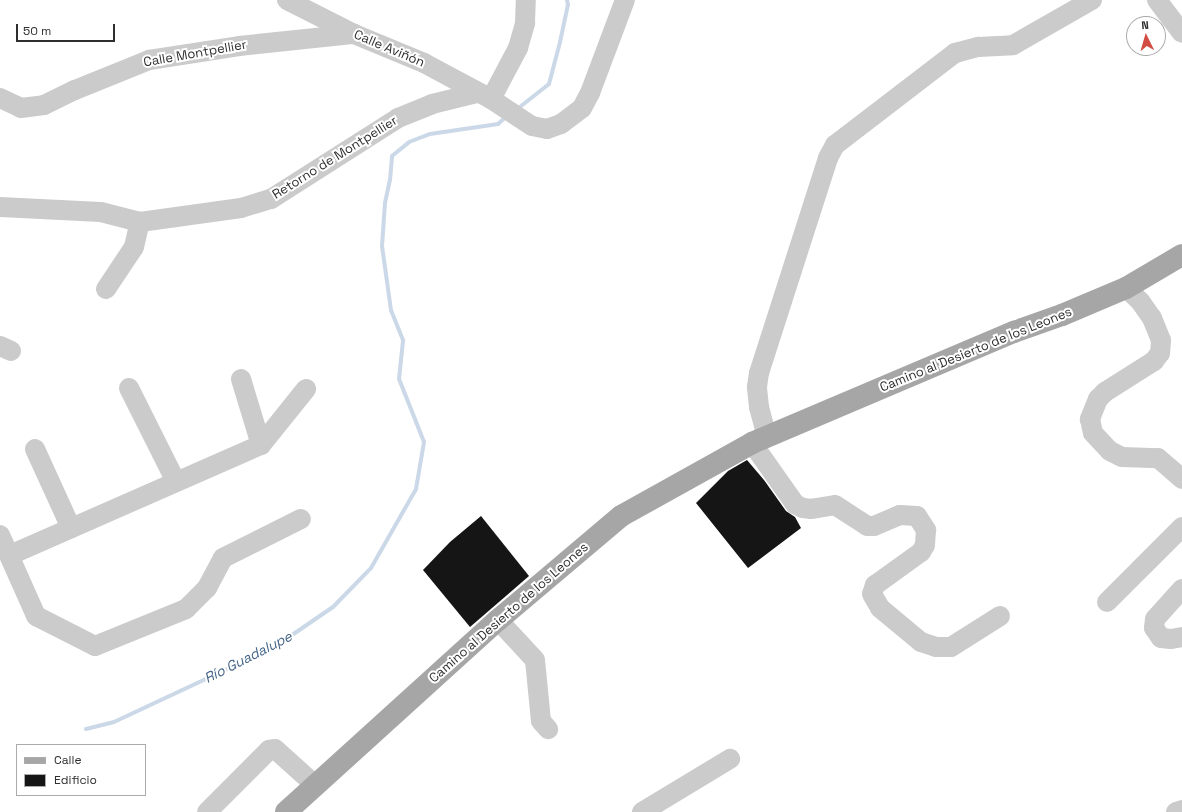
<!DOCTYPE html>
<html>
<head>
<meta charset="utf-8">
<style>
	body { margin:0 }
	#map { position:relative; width:1182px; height:812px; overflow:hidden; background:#fff; font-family:"Space Grotesk",sans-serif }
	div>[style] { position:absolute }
	.stream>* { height:4px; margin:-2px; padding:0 2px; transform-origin:2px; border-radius:2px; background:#cbd8e8 }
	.building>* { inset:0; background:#151515 }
	.minor>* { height:20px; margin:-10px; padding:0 10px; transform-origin:10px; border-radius:10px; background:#cbcbcb }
	.major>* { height:22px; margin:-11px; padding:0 11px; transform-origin:11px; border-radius:11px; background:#a6a6a6 }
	span { translate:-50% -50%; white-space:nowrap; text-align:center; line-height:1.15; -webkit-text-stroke:4px #fff; paint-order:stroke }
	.street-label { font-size:13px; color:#2e2e2e }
	.water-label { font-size:14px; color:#446487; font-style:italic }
	.legend { position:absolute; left:16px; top:744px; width:130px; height:52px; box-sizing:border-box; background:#fff; border:1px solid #ababab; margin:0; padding:5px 7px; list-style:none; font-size:12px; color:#2e2e2e }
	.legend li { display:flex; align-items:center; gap:8px; height:20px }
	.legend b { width:20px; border:1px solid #ababab }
	.north { position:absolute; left:1126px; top:16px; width:40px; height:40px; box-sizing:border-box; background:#fff; border:1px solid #ababab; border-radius:50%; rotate:355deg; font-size:11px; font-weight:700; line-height:16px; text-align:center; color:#2e2e2e }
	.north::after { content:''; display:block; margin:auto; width:14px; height:18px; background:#d34c42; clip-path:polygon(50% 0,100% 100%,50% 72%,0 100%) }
	.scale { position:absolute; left:16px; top:24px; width:99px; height:18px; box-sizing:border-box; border:2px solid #2e2e2e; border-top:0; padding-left:5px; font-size:12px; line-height:14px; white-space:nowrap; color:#2e2e2e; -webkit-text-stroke:3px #fff; paint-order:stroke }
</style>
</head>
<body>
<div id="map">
	<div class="stream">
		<div style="left:516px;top:110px;width:42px;rotate:-38.2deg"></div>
		<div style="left:549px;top:84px;width:43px;rotate:-75.3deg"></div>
		<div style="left:560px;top:42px;width:38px;rotate:-78deg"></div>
		<div style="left:568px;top:5px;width:5px;rotate:-101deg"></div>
		<div style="left:86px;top:729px;width:29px;rotate:-14deg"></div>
		<div style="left:114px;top:722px;width:179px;rotate:-25.1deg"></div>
		<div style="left:276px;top:646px;width:69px;rotate:-34.4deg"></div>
		<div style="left:333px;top:607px;width:54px;rotate:-45.7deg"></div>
		<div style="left:371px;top:568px;width:91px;rotate:-60.3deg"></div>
		<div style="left:416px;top:489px;width:48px;rotate:-80.3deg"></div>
		<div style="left:424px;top:442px;width:68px;rotate:-111.6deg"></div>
		<div style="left:399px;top:379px;width:39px;rotate:-84deg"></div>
		<div style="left:403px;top:340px;width:32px;rotate:-112deg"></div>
		<div style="left:391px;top:310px;width:65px;rotate:-98deg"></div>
		<div style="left:382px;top:246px;width:43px;rotate:-86deg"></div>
		<div style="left:385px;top:203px;width:24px;rotate:-78deg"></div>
		<div style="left:390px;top:180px;width:24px;rotate:-85deg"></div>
		<div style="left:392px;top:156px;width:22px;rotate:-39deg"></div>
		<div style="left:409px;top:142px;width:22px;rotate:-21deg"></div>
		<div style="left:430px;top:134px;width:69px;rotate:-8.4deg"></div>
		<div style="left:498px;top:124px;width:12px;rotate:-42deg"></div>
	</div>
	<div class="building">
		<div style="clip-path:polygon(747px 460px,764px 480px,786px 511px,795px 517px,801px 528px,748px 568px,696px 503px,728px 471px)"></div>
		<div style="clip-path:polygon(481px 516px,529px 576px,470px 627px,423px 570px,450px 542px)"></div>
	</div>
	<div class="minor">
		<div style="left:287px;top:0;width:75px;rotate:26.9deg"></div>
		<div style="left:354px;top:34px;width:76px;rotate:22.5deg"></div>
		<div style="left:424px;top:63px;width:76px;rotate:28.2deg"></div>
		<div style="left:491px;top:99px;width:49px;rotate:33.4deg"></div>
		<div style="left:532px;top:126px;width:15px;rotate:11deg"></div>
		<div style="left:547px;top:129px;width:15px;rotate:-20deg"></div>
		<div style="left:561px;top:124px;width:26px;rotate:-37deg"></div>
		<div style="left:582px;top:108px;width:17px;rotate:-62deg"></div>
		<div style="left:590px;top:93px;width:99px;rotate:-69.4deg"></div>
		<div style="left:1157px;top:0;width:41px;rotate:52.9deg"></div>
		<div style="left:0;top:98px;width:23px;rotate:25deg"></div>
		<div style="left:21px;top:108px;width:23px;rotate:-7deg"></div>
		<div style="left:44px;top:105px;width:34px;rotate:-26deg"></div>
		<div style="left:75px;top:90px;width:80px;rotate:-22.1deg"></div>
		<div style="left:149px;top:60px;width:91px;rotate:-8.8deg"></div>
		<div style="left:239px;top:46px;width:116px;rotate:-6deg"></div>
		<div style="left:491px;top:99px;width:58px;rotate:-62.1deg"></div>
		<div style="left:518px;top:48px;width:26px;rotate:-74deg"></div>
		<div style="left:525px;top:23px;width:23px;rotate:-88deg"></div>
		<div style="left:0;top:207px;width:101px;rotate:2.8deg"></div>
		<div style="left:101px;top:212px;width:40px;rotate:14.4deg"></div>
		<div style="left:140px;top:222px;width:102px;rotate:-7.9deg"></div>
		<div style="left:241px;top:208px;width:31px;rotate:-17deg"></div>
		<div style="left:271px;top:199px;width:151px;rotate:-32.5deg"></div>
		<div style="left:398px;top:118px;width:37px;rotate:-22deg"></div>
		<div style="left:432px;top:104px;width:46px;rotate:-13.7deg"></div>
		<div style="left:1126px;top:288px;width:19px;rotate:43deg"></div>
		<div style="left:1140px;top:301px;width:21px;rotate:55deg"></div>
		<div style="left:1152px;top:318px;width:24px;rotate:68deg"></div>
		<div style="left:1161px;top:340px;width:13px;rotate:94deg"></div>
		<div style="left:1160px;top:353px;width:10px;rotate:127deg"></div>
		<div style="left:1154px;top:361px;width:58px;rotate:147.7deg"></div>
		<div style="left:1105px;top:392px;width:10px;rotate:135deg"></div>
		<div style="left:1098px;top:399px;width:22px;rotate:112deg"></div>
		<div style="left:1090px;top:419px;width:14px;rotate:78deg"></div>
		<div style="left:1093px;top:433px;width:25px;rotate:47deg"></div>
		<div style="left:1110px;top:451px;width:13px;rotate:27deg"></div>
		<div style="left:1122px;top:457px;width:36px;rotate:2deg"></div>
		<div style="left:1158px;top:458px;width:32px;rotate:41deg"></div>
		<div style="left:106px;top:289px;width:50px;rotate:-56.3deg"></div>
		<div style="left:134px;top:247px;width:26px;rotate:-77deg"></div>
		<div style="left:0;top:346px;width:12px;rotate:24deg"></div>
		<div style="left:241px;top:379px;width:69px;rotate:73.1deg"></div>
		<div style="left:129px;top:388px;width:105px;rotate:63.4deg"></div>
		<div style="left:767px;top:437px;width:31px;rotate:-105deg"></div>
		<div style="left:759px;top:407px;width:20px;rotate:-96deg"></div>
		<div style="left:757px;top:387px;width:14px;rotate:-82deg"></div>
		<div style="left:759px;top:373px;width:226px;rotate:-72.2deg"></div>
		<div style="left:828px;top:158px;width:15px;rotate:-62deg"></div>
		<div style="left:835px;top:145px;width:151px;rotate:-37.5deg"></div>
		<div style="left:955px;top:53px;width:24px;rotate:-15deg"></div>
		<div style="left:978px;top:47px;width:35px;rotate:-3deg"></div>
		<div style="left:1013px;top:45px;width:91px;rotate:-29.7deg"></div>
		<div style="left:752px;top:443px;width:75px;rotate:54.8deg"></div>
		<div style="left:795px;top:504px;width:9px;rotate:27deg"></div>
		<div style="left:803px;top:508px;width:8px;rotate:7deg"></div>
		<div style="left:811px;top:509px;width:24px;rotate:-9deg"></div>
		<div style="left:835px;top:505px;width:38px;rotate:33deg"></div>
		<div style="left:867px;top:526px;width:7px"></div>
		<div style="left:874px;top:526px;width:28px;rotate:-23deg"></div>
		<div style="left:900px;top:515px;width:17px;rotate:3deg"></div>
		<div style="left:917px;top:516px;width:17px;rotate:57deg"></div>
		<div style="left:926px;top:530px;width:15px;rotate:94deg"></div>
		<div style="left:925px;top:545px;width:8px;rotate:120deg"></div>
		<div style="left:921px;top:552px;width:57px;rotate:144.3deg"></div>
		<div style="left:875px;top:585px;width:9px;rotate:108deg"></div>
		<div style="left:872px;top:594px;width:16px;rotate:60deg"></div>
		<div style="left:880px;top:608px;width:53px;rotate:39.7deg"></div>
		<div style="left:921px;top:642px;width:16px;rotate:18deg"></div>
		<div style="left:936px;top:647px;width:15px"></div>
		<div style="left:951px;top:647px;width:58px;rotate:-32.3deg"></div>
		<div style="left:35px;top:449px;width:87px;rotate:65.5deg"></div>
		<div style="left:0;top:535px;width:89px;rotate:66deg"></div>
		<div style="left:36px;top:616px;width:66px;rotate:27deg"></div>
		<div style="left:95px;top:646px;width:98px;rotate:-22.1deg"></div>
		<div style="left:186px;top:609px;width:30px;rotate:-45deg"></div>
		<div style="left:207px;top:588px;width:34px;rotate:-62deg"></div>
		<div style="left:223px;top:558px;width:87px;rotate:-26.6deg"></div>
		<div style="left:10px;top:555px;width:274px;rotate:-23.7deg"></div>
		<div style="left:261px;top:445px;width:72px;rotate:-51.2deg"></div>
		<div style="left:1182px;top:589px;width:40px;rotate:132deg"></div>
		<div style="left:1155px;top:619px;width:9px;rotate:96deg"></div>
		<div style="left:1154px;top:628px;width:12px;rotate:55deg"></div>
		<div style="left:1161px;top:638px;width:10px;rotate:6deg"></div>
		<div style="left:1171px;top:639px;width:11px;rotate:-10deg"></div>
		<div style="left:1107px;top:602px;width:106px;rotate:-45deg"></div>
		<div style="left:498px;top:620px;width:54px;rotate:47.2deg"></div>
		<div style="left:535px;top:660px;width:61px;rotate:84.4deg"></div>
		<div style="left:541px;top:721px;width:11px;rotate:49deg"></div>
		<div style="left:207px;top:812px;width:88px;rotate:-45deg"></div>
		<div style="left:269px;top:750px;width:6px;rotate:-9deg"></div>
		<div style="left:275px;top:749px;width:54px;rotate:42deg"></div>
		<div style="left:642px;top:812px;width:103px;rotate:-31.1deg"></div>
		<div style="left:1176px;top:812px;width:6px;rotate:-18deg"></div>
	</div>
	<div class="major">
		<div style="left:286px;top:812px;width:286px;rotate:-42.2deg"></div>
		<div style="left:498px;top:620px;width:161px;rotate:-40.2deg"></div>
		<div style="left:621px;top:516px;width:150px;rotate:-29.1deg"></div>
		<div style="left:752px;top:443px;width:285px;rotate:-23deg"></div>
		<div style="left:1014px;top:332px;width:51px;rotate:-19.5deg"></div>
		<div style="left:1062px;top:315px;width:69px;rotate:-22.9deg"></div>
		<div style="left:1126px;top:288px;width:65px;rotate:-30.5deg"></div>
	</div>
	<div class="street-label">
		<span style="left:389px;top:49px;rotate:23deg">Calle Aviñón</span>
		<span style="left:195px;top:54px;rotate:-10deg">Calle Montpellier</span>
		<span style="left:335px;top:158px;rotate:-32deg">Retorno de Montpellier</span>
		<span style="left:976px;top:350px;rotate:-22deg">Camino al Desierto de los Leones</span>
		<span style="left:509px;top:613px;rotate:-41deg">Camino al Desierto de los Leones</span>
	</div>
	<div class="water-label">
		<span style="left:248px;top:657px;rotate:-27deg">Río Guadalupe</span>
	</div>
	<ul class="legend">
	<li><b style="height:5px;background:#a6a6a6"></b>Calle</li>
	<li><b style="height:11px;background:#151515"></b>Edificio</li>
	</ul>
	<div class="north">N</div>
	<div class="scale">50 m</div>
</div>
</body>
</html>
